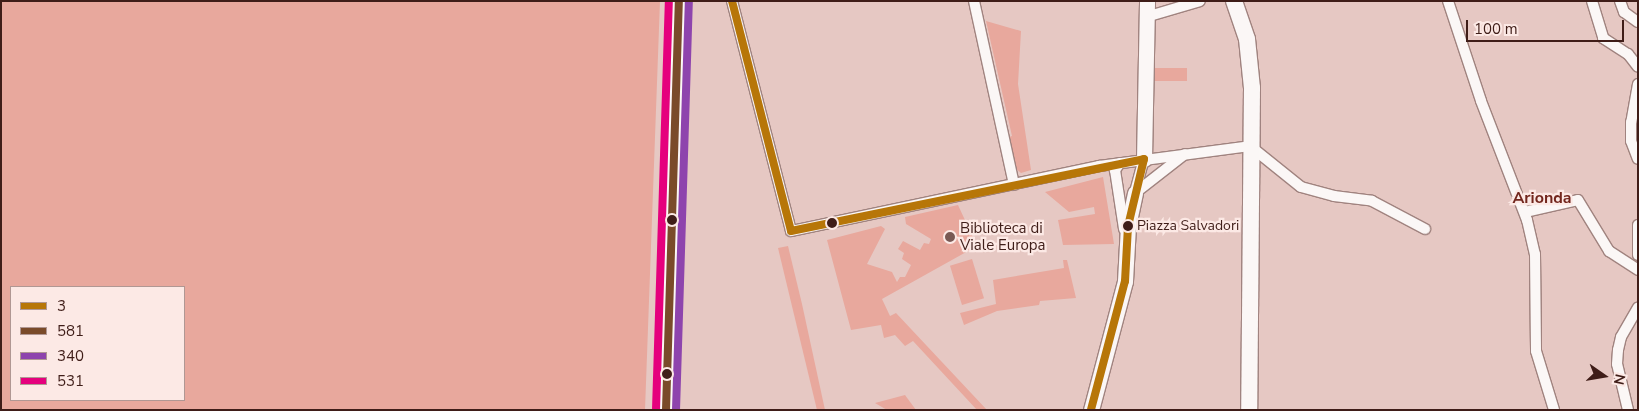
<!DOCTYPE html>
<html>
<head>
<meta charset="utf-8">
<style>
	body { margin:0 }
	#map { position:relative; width:1639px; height:411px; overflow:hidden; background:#e6c8c3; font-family:"Nunito Sans",sans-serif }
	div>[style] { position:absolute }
	.green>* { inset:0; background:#e8a89d; transform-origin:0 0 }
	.roads { filter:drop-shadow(1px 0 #a0837f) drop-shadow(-1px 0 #a0837f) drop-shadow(0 1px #a0837f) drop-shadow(0 -1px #a0837f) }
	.street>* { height:10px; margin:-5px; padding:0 5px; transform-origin:5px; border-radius:5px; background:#fbf7f6 }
	.secondary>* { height:15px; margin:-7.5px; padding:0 7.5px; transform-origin:7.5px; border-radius:7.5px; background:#fbf7f6 }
	.primary>* { height:16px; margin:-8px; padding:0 8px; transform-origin:8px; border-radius:8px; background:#fbf7f6 }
	.bus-1>* { height:8px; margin:-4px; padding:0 4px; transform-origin:4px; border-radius:4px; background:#b77608 }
	.bus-2>* { height:8px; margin:-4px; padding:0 4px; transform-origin:4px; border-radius:4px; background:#7a4b2a }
	.bus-3>* { height:8px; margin:-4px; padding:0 4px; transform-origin:4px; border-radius:4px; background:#8e44ad }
	.bus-4>* { height:8px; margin:-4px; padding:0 4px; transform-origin:4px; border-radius:4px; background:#e5007d }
	.dots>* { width:14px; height:14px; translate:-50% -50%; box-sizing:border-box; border:2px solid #fce9e5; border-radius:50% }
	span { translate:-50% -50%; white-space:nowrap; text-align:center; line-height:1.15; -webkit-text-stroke:4.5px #fce9e5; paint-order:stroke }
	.bus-label { font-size:14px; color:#3f1d18 }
	.left { translate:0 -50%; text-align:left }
	.poi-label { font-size:15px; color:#3f1d18 }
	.neighbourhood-label { font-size:16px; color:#72261d; font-weight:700 }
	.frame { position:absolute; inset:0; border:2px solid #3f1d18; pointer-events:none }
	.legend { position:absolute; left:10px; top:286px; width:175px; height:115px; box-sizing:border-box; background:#fce9e5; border:1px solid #b09793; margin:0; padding:6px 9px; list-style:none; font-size:15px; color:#3f1d18 }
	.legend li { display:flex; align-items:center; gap:10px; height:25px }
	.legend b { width:25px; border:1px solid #b09793 }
	.north { position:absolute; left:1579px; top:351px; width:50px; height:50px; -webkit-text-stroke:4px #fce9e5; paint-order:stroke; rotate:103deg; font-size:14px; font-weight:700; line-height:20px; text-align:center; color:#3f1d18 }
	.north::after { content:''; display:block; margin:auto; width:18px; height:22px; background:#3f1d18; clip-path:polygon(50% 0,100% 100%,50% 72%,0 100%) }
	.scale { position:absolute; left:1466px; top:20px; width:158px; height:22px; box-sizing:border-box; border:2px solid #3f1d18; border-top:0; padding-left:6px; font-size:15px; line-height:18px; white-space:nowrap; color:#3f1d18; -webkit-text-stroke:4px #fce9e5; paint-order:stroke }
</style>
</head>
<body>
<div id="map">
	<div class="green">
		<div style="clip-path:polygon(evenodd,1px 1px,660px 1px,645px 410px,1px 410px,1px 1px,184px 287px,184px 400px,11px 400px,11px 287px,184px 287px)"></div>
		<div style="clip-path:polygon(986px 21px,1021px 31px,1018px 84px,1031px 170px,1021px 173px,1015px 168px,1009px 137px,1012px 136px)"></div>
		<div style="left:1187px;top:68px;width:13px;height:36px;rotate:90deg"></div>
		<div style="clip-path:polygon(1103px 177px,1114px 244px,1063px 245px,1058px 220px,1095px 214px,1094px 207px,1069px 212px,1045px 192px)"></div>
		<div style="clip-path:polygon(958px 205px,977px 246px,882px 299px,890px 316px,896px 313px,987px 410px,977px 410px,913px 341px,905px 346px,895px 335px,884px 338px,881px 325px,851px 330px,827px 240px,881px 226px,885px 229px,867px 264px,892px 272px,897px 282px,900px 277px,905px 277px,911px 265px,902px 259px,904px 253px,898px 249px,903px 241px,920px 250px,924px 243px,929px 244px,931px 239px,906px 224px,905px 217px)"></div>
		<div style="clip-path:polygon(788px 246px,802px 304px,825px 410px,817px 410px,778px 248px)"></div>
		<div style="left:972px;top:259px;width:41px;height:23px;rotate:73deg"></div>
		<div style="clip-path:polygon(1063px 260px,1067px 260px,1076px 298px,1040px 301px,1039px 305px,997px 311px,964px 325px,960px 313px,996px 304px,993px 280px,1064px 268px)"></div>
		<div style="clip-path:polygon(905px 395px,916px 410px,887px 410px,875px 403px)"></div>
	</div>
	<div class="roads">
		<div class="street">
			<div style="left:732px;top:1px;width:237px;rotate:75.6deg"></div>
			<div style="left:791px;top:231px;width:315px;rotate:-11.9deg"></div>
			<div style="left:1099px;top:166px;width:152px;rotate:-7.5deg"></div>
			<div style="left:1250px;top:146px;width:65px;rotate:38.8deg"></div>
			<div style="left:1301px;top:187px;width:34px;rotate:15deg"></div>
			<div style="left:1334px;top:196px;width:38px;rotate:7deg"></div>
			<div style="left:1372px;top:201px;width:60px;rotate:27.8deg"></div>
			<div style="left:974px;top:1px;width:188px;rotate:77.7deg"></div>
			<div style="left:1448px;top:1px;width:105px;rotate:71.7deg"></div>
			<div style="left:1481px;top:101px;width:128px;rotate:68.9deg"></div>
			<div style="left:1527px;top:220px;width:35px;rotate:77deg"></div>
			<div style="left:1535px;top:254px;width:97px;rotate:89.4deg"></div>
			<div style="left:1536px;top:351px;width:62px;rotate:73deg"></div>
			<div style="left:1592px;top:1px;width:39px;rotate:73deg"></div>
			<div style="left:1603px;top:38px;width:30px;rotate:33deg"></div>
			<div style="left:1628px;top:54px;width:16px;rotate:52deg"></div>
			<div style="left:1620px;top:1px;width:12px;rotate:70deg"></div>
			<div style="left:1624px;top:12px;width:17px;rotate:36deg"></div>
			<div style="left:1146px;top:17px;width:56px;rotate:-16.5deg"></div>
			<div style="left:1638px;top:84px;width:39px;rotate:100deg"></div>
			<div style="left:1631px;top:122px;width:19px;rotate:90deg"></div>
			<div style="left:1631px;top:141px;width:19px;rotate:69deg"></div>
			<div style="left:1120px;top:163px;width:9px;rotate:126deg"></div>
			<div style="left:1115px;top:170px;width:60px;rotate:81.3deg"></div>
			<div style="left:1135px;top:192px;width:34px;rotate:-75deg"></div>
			<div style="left:1135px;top:193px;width:63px;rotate:-38deg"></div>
			<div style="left:1525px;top:212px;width:54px;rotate:-12.8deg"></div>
			<div style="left:1578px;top:200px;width:60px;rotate:58.7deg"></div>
			<div style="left:1609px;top:251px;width:35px;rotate:33deg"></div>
			<div style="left:1638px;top:225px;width:30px;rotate:90deg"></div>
			<div style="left:1628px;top:410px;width:47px;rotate:-103.4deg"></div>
			<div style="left:1617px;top:364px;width:14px;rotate:-86deg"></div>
			<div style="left:1618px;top:350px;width:13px;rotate:-77deg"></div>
			<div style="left:1621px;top:337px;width:34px;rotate:-60deg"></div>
		</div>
		<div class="secondary">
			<div style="left:1144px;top:159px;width:158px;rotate:-88.9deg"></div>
			<div style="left:666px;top:410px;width:409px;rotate:-88.2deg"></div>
			<div style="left:1091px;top:410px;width:133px;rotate:-75.2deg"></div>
			<div style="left:1125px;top:281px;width:55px;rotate:-86.9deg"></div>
			<div style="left:1128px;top:226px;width:34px;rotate:-78deg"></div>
		</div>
		<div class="primary">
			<div style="left:1234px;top:1px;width:40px;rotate:71.1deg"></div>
			<div style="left:1247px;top:39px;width:49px;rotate:84.2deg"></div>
			<div style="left:1252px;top:88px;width:322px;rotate:90.5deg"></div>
		</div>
	</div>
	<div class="bus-1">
		<div style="left:732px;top:1px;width:237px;rotate:75.6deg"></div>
		<div style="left:791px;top:231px;width:360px;rotate:-11.5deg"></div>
		<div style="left:1144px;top:159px;width:69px;rotate:103.4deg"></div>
		<div style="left:1128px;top:226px;width:55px;rotate:93.1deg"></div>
		<div style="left:1125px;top:281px;width:133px;rotate:104.8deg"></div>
	</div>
	<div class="bus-2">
		<div style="left:666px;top:410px;width:409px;rotate:-88.2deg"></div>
	</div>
	<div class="bus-3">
		<div style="left:676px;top:410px;width:409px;rotate:-88.2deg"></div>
	</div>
	<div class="bus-4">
		<div style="left:656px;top:410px;width:409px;rotate:-88.2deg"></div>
	</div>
	<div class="dots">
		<div style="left:672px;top:220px;background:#3f1d18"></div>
		<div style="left:832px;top:223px;background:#3f1d18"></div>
		<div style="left:1128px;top:226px;background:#3f1d18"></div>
		<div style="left:950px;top:237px;background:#795954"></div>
		<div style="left:667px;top:374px;background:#3f1d18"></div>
	</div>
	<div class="bus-label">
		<span class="left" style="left:1137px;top:226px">Piazza Salvadori</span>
	</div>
	<div class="poi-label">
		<span class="left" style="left:960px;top:237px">Biblioteca di<br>Viale Europa</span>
	</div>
	<div class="neighbourhood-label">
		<span style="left:1542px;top:198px">Arionda</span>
	</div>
	<div class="frame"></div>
	<ul class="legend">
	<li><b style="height:6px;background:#b77608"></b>3</li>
	<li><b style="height:6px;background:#7a4b2a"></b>581</li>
	<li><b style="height:6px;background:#8e44ad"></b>340</li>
	<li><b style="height:6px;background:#e5007d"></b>531</li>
	</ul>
	<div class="north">N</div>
	<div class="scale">100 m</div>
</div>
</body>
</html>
